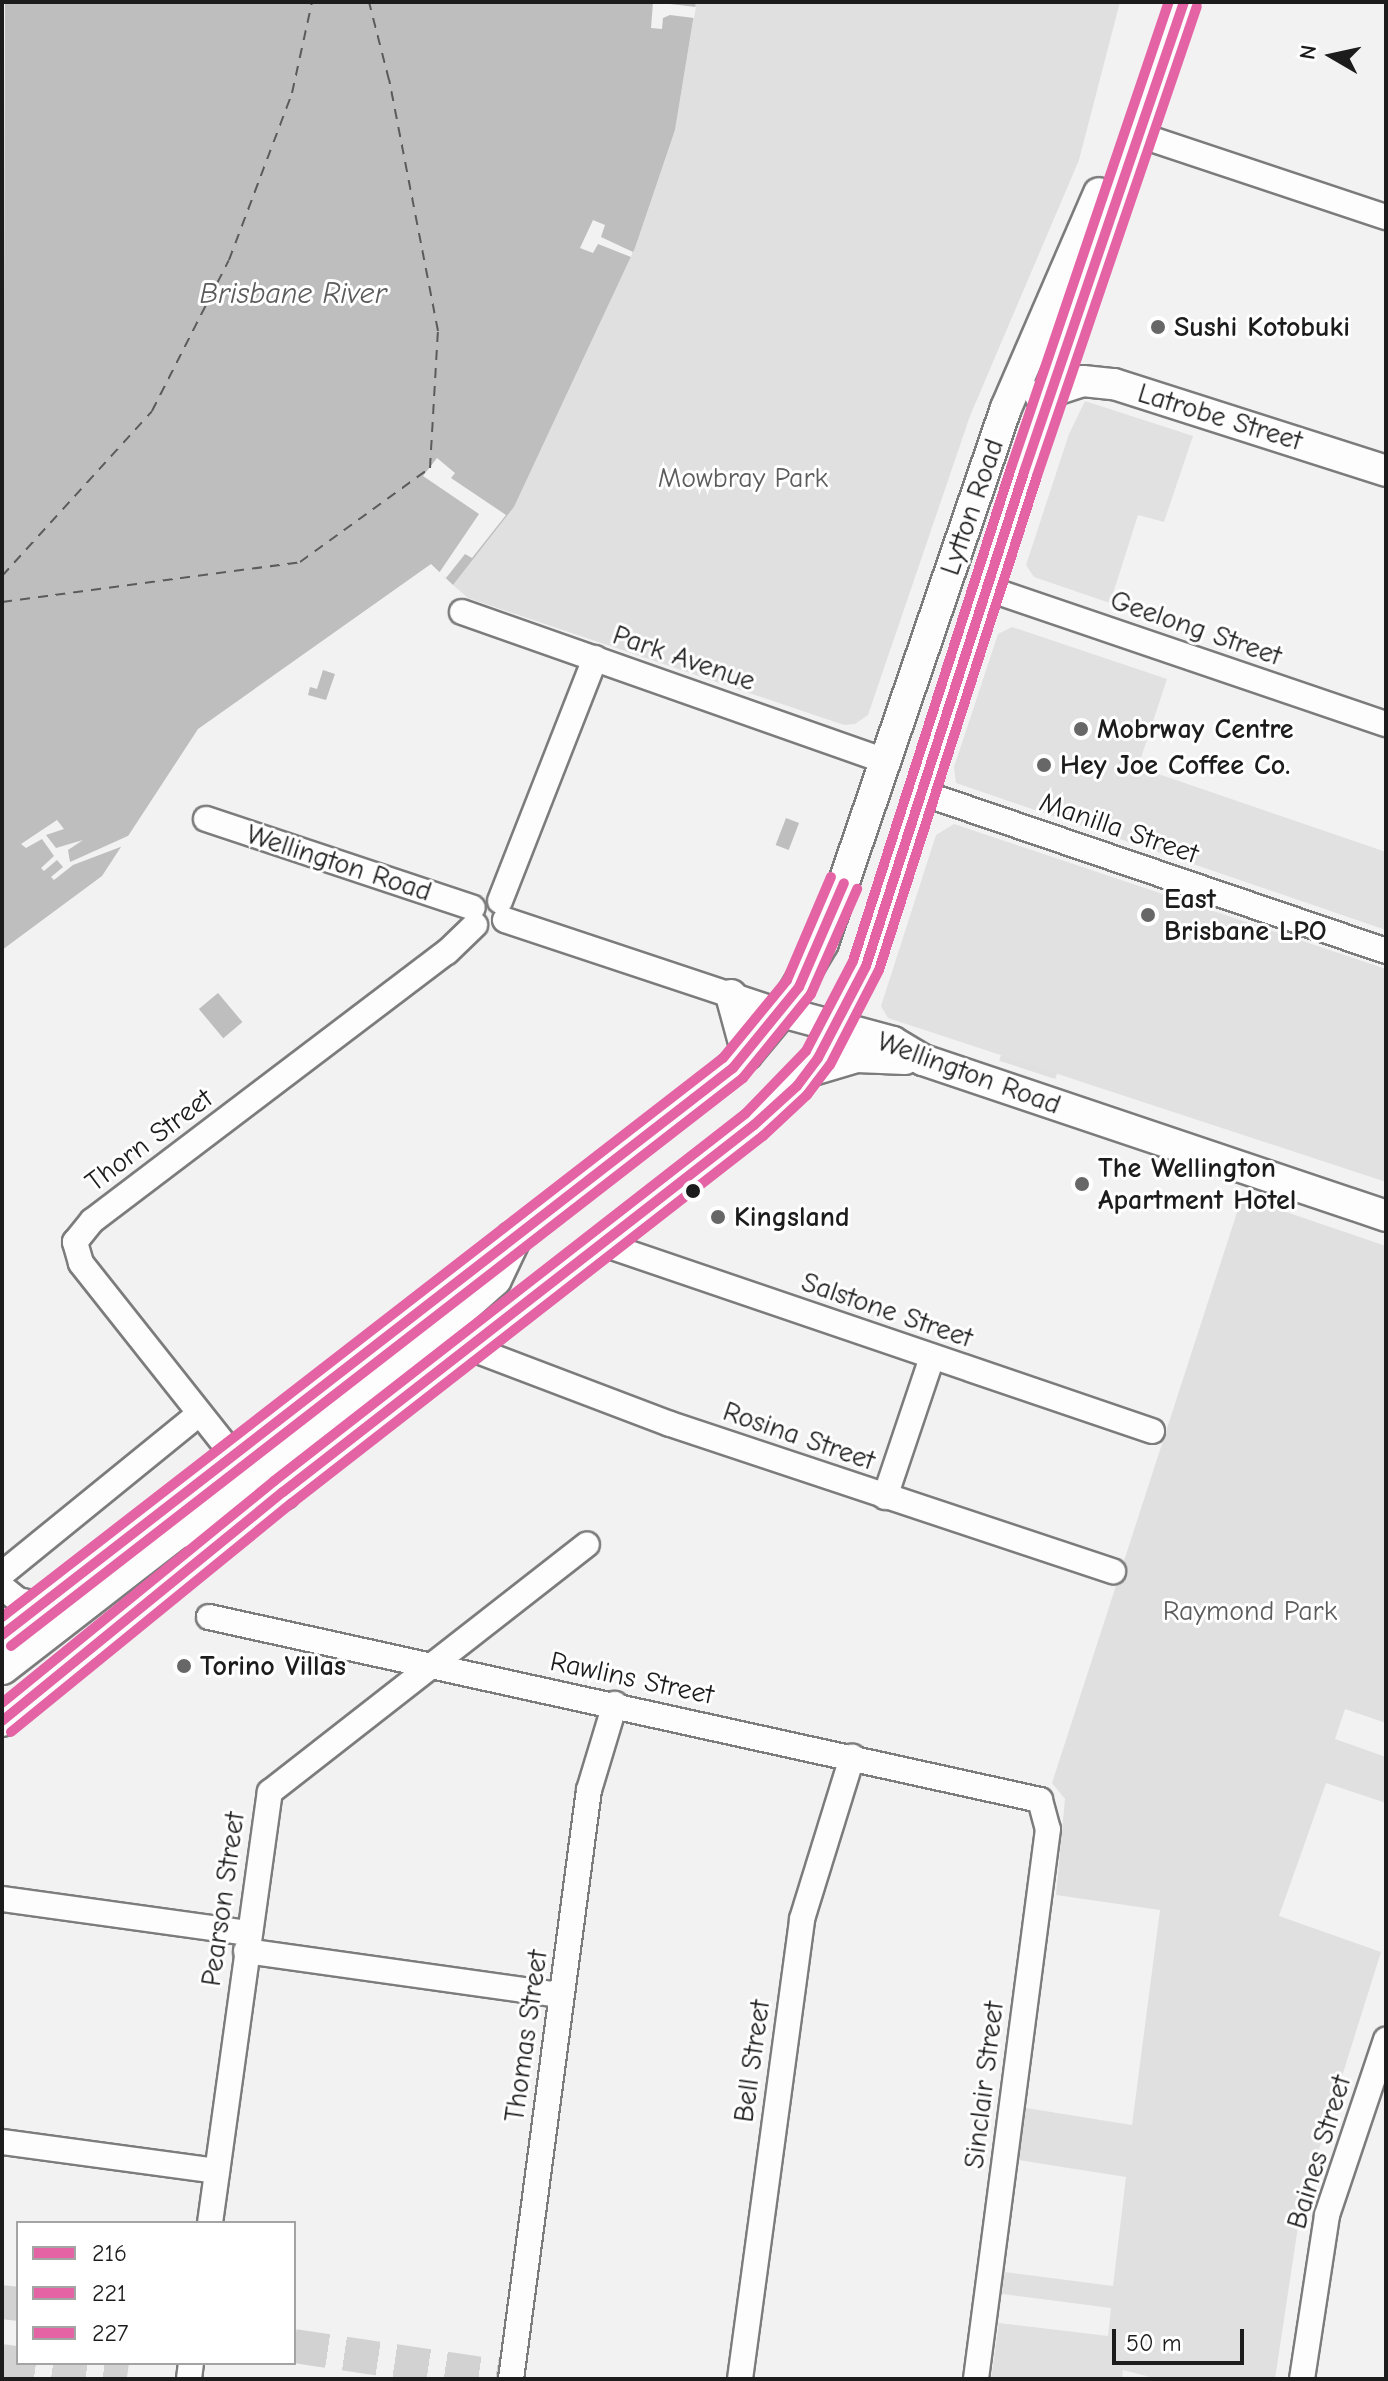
<!DOCTYPE html>
<html>
<head>
<meta charset="utf-8">
<style>
	body { margin:0 }
	#map { position:relative; width:1388px; height:2381px; overflow:hidden; background:#f2f2f2; font-family:"Comic Neue",sans-serif }
	div>[style] { position:absolute }
	.built>* { inset:0; background:#e1e1e1 }
	.green>* { inset:0; background:#e0e0e0; transform-origin:0 0 }
	.water>* { inset:0; background:#bebebe; transform-origin:0 0 }
	.pier>* { inset:0; background:#f2f2f2 }
	.ferry>* { height:2px; margin-top:-1px; transform-origin:0; background:repeating-linear-gradient(90deg,#5b5b5b 0 10px,transparent 0 18px) }
	.highway-tunnel>* { height:34px; margin-top:-17px; transform-origin:0; background:repeating-linear-gradient(90deg,#d2d2d2 0 34px,transparent 0 51px) }
	.roads { filter:drop-shadow(2px 0 #7c7c7c) drop-shadow(-2px 0 #7c7c7c) drop-shadow(0 2px #7c7c7c) drop-shadow(0 -2px #7c7c7c) }
	.minor>* { height:24px; margin:-12px; padding:0 12px; transform-origin:12px; border-radius:12px; background:#fdfdfd }
	.major>* { height:30px; margin:-15px; padding:0 15px; transform-origin:15px; border-radius:15px; background:#fdfdfd }
	.highway>* { height:34px; margin:-17px; padding:0 17px; transform-origin:17px; border-radius:17px; background:#fdfdfd }
	.bus-1>* { height:10px; margin:-5px; padding:0 5px; transform-origin:5px; border-radius:5px; background:#e463a4 }
	.bus-2>* { height:10px; margin:-5px; padding:0 5px; transform-origin:5px; border-radius:5px; background:#e463a4 }
	.bus-3>* { height:10px; margin:-5px; padding:0 5px; transform-origin:5px; border-radius:5px; background:#e463a4 }
	.dots>* { width:22px; height:22px; translate:-50% -50%; box-sizing:border-box; border:4px solid #fff; border-radius:50% }
	span { translate:-50% -50%; white-space:nowrap; text-align:center; line-height:1.15; -webkit-text-stroke:6px #fff; paint-order:stroke }
	.poi-label { font-size:28px; color:#1c1c1c; font-weight:700 }
	.left { translate:0 -50%; text-align:left }
	.street-label { font-size:28px; color:#1c1c1c }
	.park-label { font-size:28px; color:#5c5c5c }
	.water-label { font-size:30px; color:#5b5b5b; font-style:italic }
	.frame { position:absolute; inset:0; border:4px solid #1c1c1c; pointer-events:none }
	.legend { position:absolute; left:16px; top:2221px; width:280px; height:144px; box-sizing:border-box; background:#fff; border:2px solid #a4a4a4; margin:0; padding:10px 14px; list-style:none; font-size:24px; color:#1c1c1c }
	.legend li { display:flex; align-items:center; gap:16px; height:40px }
	.legend b { width:40px; border:2px solid #a4a4a4 }
	.north { position:absolute; left:1292px; top:16px; width:80px; height:80px; -webkit-text-stroke:6px #fff; paint-order:stroke; rotate:279deg; font-size:22px; font-weight:700; line-height:32px; text-align:center; color:#1c1c1c }
	.north::after { content:''; display:block; margin:auto; width:28px; height:36px; background:#1c1c1c; clip-path:polygon(50% 0,100% 100%,50% 72%,0 100%) }
	.scale { position:absolute; left:1112px; top:2329px; width:132px; height:36px; box-sizing:border-box; border:4px solid #1c1c1c; border-top:0; padding-left:10px; font-size:24px; line-height:28px; white-space:nowrap; color:#1c1c1c; -webkit-text-stroke:6px #fff; paint-order:stroke }
</style>
</head>
<body>
<div id="map">
	<div class="built">
		<div style="clip-path:polygon(1085px 401px,1193px 436px,1164px 522px,1138px 515px,1110px 603px,1034px 577px,1026px 565px,1069px 434px)"></div>
		<div style="clip-path:polygon(1012px 627px,1167px 679px,1138px 767px,1386px 852px,1386px 930px,956px 783px,954px 767px,998px 634px)"></div>
		<div style="clip-path:polygon(954px 824px,1386px 969px,1386px 1182px,888px 1018px,881px 1006px,936px 835px)"></div>
	</div>
	<div class="green">
		<div style="clip-path:polygon(696px 2px,1120px 2px,1079px 160px,970px 416px,868px 715px,855px 724px,844px 725px,468px 598px,453px 585px,514px 507px,635px 248px,675px 130px)"></div>
		<div style="left:1001px;top:1055px;width:59px;height:6px;rotate:18deg"></div>
		<div style="clip-path:polygon(1242px 1197px,1386px 1246px,1386px 1723px,1345px 1709px,1335px 1739px,1386px 1757px,1386px 1803px,1326px 1783px,1279px 1916px,1381px 1952px,1301px 2207px,1275px 2379px,1158px 2379px,1123px 2370px,1122px 2379px,991px 2379px,999px 2323px,1108px 2336px,1111px 2308px,1002px 2294px,1004px 2272px,1113px 2286px,1126px 2177px,1018px 2160px,1026px 2108px,1132px 2125px,1160px 1910px,1056px 1895px,1065px 1799px,1052px 1783px)"></div>
	</div>
	<div class="water">
		<div style="clip-path:polygon(5px 2px,696px 2px,675px 130px,635px 248px,514px 507px,453px 585px,431px 564px,198px 729px,102px 876px,2px 950px)"></div>
		<div style="clip-path:polygon(323px 670px,335px 674px,326px 700px,308px 695px,310px 687px,317px 689px)"></div>
		<div style="left:786px;top:818px;width:14px;height:29px;rotate:21deg"></div>
		<div style="left:218px;top:993px;width:38px;height:25px;rotate:50deg"></div>
	</div>
	<div class="pier">
		<div style="clip-path:polygon(653px 2px,696px 7px,694px 18px,670px 15px,663px 18px,662px 29px,651px 28px)"></div>
		<div style="clip-path:polygon(593px 220px,605px 225px,601px 237px,633px 252px,631px 257px,598px 244px,593px 253px,580px 248px)"></div>
		<div style="clip-path:polygon(437px 458px,455px 473px,451px 478px,506px 515px,472px 558px,465px 554px,446px 578px,439px 573px,479px 514px,423px 476px)"></div>
		<div style="clip-path:polygon(57px 820px,64px 829px,46px 835px,56px 848px,83px 840px,68px 850px,70px 862px,130px 835px,123px 846px,73px 865px,54px 880px,51px 877px,63px 867px,57px 860px,44px 871px,41px 868px,54px 856px,42px 839px,26px 848px,21px 844px)"></div>
	</div>
	<div class="ferry">
		<div style="left:2px;top:576px;width:223px;rotate:-47.7deg"></div>
		<div style="left:152px;top:411px;width:169px;rotate:-63deg"></div>
		<div style="left:229px;top:260px;width:178px;rotate:-69.3deg"></div>
		<div style="left:292px;top:93px;width:93px;rotate:-77.6deg"></div>
		<div style="left:2px;top:602px;width:301px;rotate:-7.6deg"></div>
		<div style="left:300px;top:562px;width:160px;rotate:-35.9deg"></div>
		<div style="left:430px;top:468px;width:137px;rotate:-86.7deg"></div>
		<div style="left:438px;top:331px;width:256px;rotate:-101deg"></div>
		<div style="left:389px;top:80px;width:81px;rotate:-104.4deg"></div>
	</div>
	<div class="highway-tunnel">
		<div style="left:2px;top:2302px;width:16px;rotate:7deg"></div>
		<div style="left:294px;top:2346px;width:223px;rotate:8.5deg"></div>
		<div style="left:2px;top:2361px;width:126px;rotate:8.2deg"></div>
	</div>
	<div class="roads">
		<div class="minor">
			<div style="left:1139px;top:135px;width:260px;rotate:18.4deg"></div>
			<div style="left:986px;top:588px;width:422px;rotate:18.8deg"></div>
			<div style="left:462px;top:612px;width:449px;rotate:19.4deg"></div>
			<div style="left:922px;top:793px;width:490px;rotate:18.8deg"></div>
			<div style="left:206px;top:819px;width:281px;rotate:18.4deg"></div>
			<div style="left:500px;top:901px;width:261px;rotate:-68.6deg"></div>
			<div style="left:505px;top:920px;width:292px;rotate:18.4deg"></div>
			<div style="left:603px;top:1244px;width:580px;rotate:18.81deg"></div>
			<div style="left:470px;top:1348px;width:214px;rotate:20.8deg"></div>
			<div style="left:670px;top:1424px;width:467px;rotate:18.4deg"></div>
			<div style="left:233px;top:1455px;width:245px;rotate:-128.4deg"></div>
			<div style="left:81px;top:1263px;width:22px;rotate:-106deg"></div>
			<div style="left:75px;top:1242px;width:27px;rotate:-51deg"></div>
			<div style="left:92px;top:1221px;width:445px;rotate:-37.2deg"></div>
			<div style="left:447px;top:952px;width:39px;rotate:-44deg"></div>
			<div style="left:885px;top:1497px;width:148px;rotate:-71.4deg"></div>
			<div style="left:2px;top:1574px;width:254px;rotate:-39.1deg"></div>
			<div style="left:2px;top:1587px;width:21px;rotate:39deg"></div>
			<div style="left:18px;top:1600px;width:24px;rotate:12deg"></div>
			<div style="left:209px;top:1617px;width:851px;rotate:12.42deg"></div>
			<div style="left:1040px;top:1800px;width:30px;rotate:75deg"></div>
			<div style="left:1048px;top:1829px;width:555px;rotate:97.46deg"></div>
			<div style="left:2px;top:1899px;width:248px;rotate:7.9deg"></div>
			<div style="left:246px;top:1951px;width:318px;rotate:8deg"></div>
			<div style="left:2px;top:2142px;width:217px;rotate:7.7deg"></div>
			<div style="left:210px;top:2223px;width:435px;rotate:-82.1deg"></div>
			<div style="left:270px;top:1792px;width:402px;rotate:-38deg"></div>
			<div style="left:189px;top:2379px;width:16px;rotate:-83deg"></div>
			<div style="left:511px;top:2379px;width:594px;rotate:-82.46deg"></div>
			<div style="left:589px;top:1790px;width:90px;rotate:-73.2deg"></div>
			<div style="left:740px;top:2379px;width:464px;rotate:-82.3deg"></div>
			<div style="left:802px;top:1919px;width:170px;rotate:-72.8deg"></div>
			<div style="left:1302px;top:2379px;width:166px;rotate:-81.3deg"></div>
			<div style="left:1327px;top:2215px;width:185px;rotate:-71.4deg"></div>
		</div>
		<div class="major">
			<div style="left:1040px;top:395px;width:45px;rotate:-18deg"></div>
			<div style="left:1083px;top:381px;width:31px;rotate:6deg"></div>
			<div style="left:1114px;top:384px;width:286px;rotate:17.7deg"></div>
			<div style="left:731px;top:995px;width:61px;rotate:74.8deg"></div>
			<div style="left:782px;top:1012px;width:115px;rotate:15.1deg"></div>
			<div style="left:893px;top:1042px;width:35px;rotate:31deg"></div>
			<div style="left:923px;top:1060px;width:489px;rotate:18.6deg"></div>
			<div style="left:809px;top:1071px;width:50px;rotate:-16.3deg"></div>
			<div style="left:857px;top:1057px;width:48px;rotate:2.4deg"></div>
			<div style="left:2px;top:1635px;width:895px;rotate:-37.78deg"></div>
			<div style="left:709px;top:1087px;width:50px;rotate:-41deg"></div>
			<div style="left:747px;top:1054px;width:55px;rotate:-50.2deg"></div>
			<div style="left:782px;top:1012px;width:80px;rotate:-59.3deg"></div>
			<div style="left:823px;top:943px;width:565px;rotate:-71.12deg"></div>
			<div style="left:1006px;top:408px;width:234px;rotate:-66.6deg"></div>
			<div style="left:2px;top:1721px;width:362px;rotate:-39.2deg"></div>
			<div style="left:283px;top:1492px;width:597px;rotate:-37.93deg"></div>
			<div style="left:754px;top:1125px;width:58px;rotate:-42.2deg"></div>
			<div style="left:797px;top:1086px;width:35px;rotate:-53deg"></div>
			<div style="left:818px;top:1058px;width:104px;rotate:-62.4deg"></div>
			<div style="left:866px;top:966px;width:519px;rotate:-72.26deg"></div>
			<div style="left:1024px;top:472px;width:496px;rotate:-71.2deg"></div>
		</div>
		<div class="highway">
			<div style="left:200px;top:1538px;width:95px;rotate:-29deg"></div>
			<div style="left:2px;top:1667px;width:547px;rotate:-37.79deg"></div>
			<div style="left:434px;top:1332px;width:80px;rotate:-41.5deg"></div>
			<div style="left:494px;top:1279px;width:44px;rotate:-64.6deg"></div>
		</div>
	</div>
	<div class="bus-1">
		<div style="left:2px;top:1635px;width:925px;rotate:-37.8deg"></div>
		<div style="left:733px;top:1068px;width:104px;rotate:-50.8deg"></div>
		<div style="left:799px;top:987px;width:113px;rotate:-66.6deg"></div>
		<div style="left:2px;top:1721px;width:362px;rotate:-39.2deg"></div>
		<div style="left:283px;top:1492px;width:597px;rotate:-37.93deg"></div>
		<div style="left:754px;top:1125px;width:58px;rotate:-42.2deg"></div>
		<div style="left:797px;top:1086px;width:35px;rotate:-53deg"></div>
		<div style="left:818px;top:1058px;width:104px;rotate:-62.4deg"></div>
		<div style="left:866px;top:966px;width:519px;rotate:-72.26deg"></div>
		<div style="left:1024px;top:472px;width:496px;rotate:-71.2deg"></div>
	</div>
	<div class="bus-2">
		<div style="left:11px;top:1646px;width:927px;rotate:-37.81deg"></div>
		<div style="left:743px;top:1078px;width:108px;rotate:-51deg"></div>
		<div style="left:811px;top:994px;width:115px;rotate:-66.3deg"></div>
		<div style="left:11px;top:1732px;width:362px;rotate:-39.2deg"></div>
		<div style="left:292px;top:1503px;width:597px;rotate:-37.93deg"></div>
		<div style="left:763px;top:1136px;width:60px;rotate:-43deg"></div>
		<div style="left:807px;top:1095px;width:38px;rotate:-53deg"></div>
		<div style="left:830px;top:1065px;width:107px;rotate:-62.7deg"></div>
		<div style="left:879px;top:970px;width:519px;rotate:-72.26deg"></div>
		<div style="left:1037px;top:476px;width:496px;rotate:-71.2deg"></div>
	</div>
	<div class="bus-3">
		<div style="left:2px;top:1617px;width:912px;rotate:-37.79deg"></div>
		<div style="left:723px;top:1058px;width:101px;rotate:-50.6deg"></div>
		<div style="left:787px;top:980px;width:112px;rotate:-66.9deg"></div>
		<div style="left:2px;top:1703px;width:351px;rotate:-39.2deg"></div>
		<div style="left:274px;top:1481px;width:597px;rotate:-37.93deg"></div>
		<div style="left:745px;top:1114px;width:88px;rotate:-45.9deg"></div>
		<div style="left:806px;top:1051px;width:102px;rotate:-62.4deg"></div>
		<div style="left:853px;top:961px;width:518px;rotate:-72.23deg"></div>
		<div style="left:1011px;top:468px;width:492px;rotate:-71.3deg"></div>
	</div>
	<div class="dots">
		<div style="left:1158px;top:327px;background:#676767"></div>
		<div style="left:1081px;top:729px;background:#676767"></div>
		<div style="left:1044px;top:765px;background:#676767"></div>
		<div style="left:1148px;top:915px;background:#676767"></div>
		<div style="left:1082px;top:1184px;background:#676767"></div>
		<div style="left:693px;top:1191px;background:#1c1c1c"></div>
		<div style="left:718px;top:1217px;background:#676767"></div>
		<div style="left:184px;top:1666px;background:#676767"></div>
	</div>
	<div class="poi-label">
		<span class="left" style="left:1174px;top:327px">Sushi Kotobuki</span>
		<span class="left" style="left:1097px;top:729px">Mobrway Centre</span>
		<span class="left" style="left:1060px;top:765px">Hey Joe Coffee Co.</span>
		<span class="left" style="left:1164px;top:915px">East<br>Brisbane LPO</span>
		<span class="left" style="left:1098px;top:1184px">The Wellington<br>Apartment Hotel</span>
		<span class="left" style="left:734px;top:1217px">Kingsland</span>
		<span class="left" style="left:200px;top:1666px">Torino Villas</span>
	</div>
	<div class="street-label">
		<span style="left:1220px;top:417px;rotate:17deg">Latrobe Street</span>
		<span style="left:972px;top:507px;rotate:-71deg">Lytton Road</span>
		<span style="left:1196px;top:628px;rotate:19deg">Geelong Street</span>
		<span style="left:684px;top:658px;rotate:19deg">Park Avenue</span>
		<span style="left:1119px;top:828px;rotate:19deg">Manilla Street</span>
		<span style="left:339px;top:863px;rotate:18deg">Wellington Road</span>
		<span style="left:969px;top:1073px;rotate:20deg">Wellington Road</span>
		<span style="left:149px;top:1140px;rotate:-37deg">Thorn Street</span>
		<span style="left:887px;top:1310px;rotate:19deg">Salstone Street</span>
		<span style="left:799px;top:1436px;rotate:19deg">Rosina Street</span>
		<span style="left:632px;top:1678px;rotate:12deg">Rawlins Street</span>
		<span style="left:223px;top:1899px;rotate:-82deg">Pearson Street</span>
		<span style="left:526px;top:2036px;rotate:-82deg">Thomas Street</span>
		<span style="left:752px;top:2061px;rotate:-82deg">Bell Street</span>
		<span style="left:984px;top:2085px;rotate:-83deg">Sinclair Street</span>
		<span style="left:1319px;top:2152px;rotate:-73deg">Baines Street</span>
	</div>
	<div class="park-label">
		<span style="left:743px;top:478px">Mowbray Park</span>
		<span style="left:1250px;top:1611px">Raymond Park</span>
	</div>
	<div class="water-label">
		<span style="left:293px;top:294px">Brisbane River</span>
	</div>
	<div class="frame"></div>
	<ul class="legend">
	<li><b style="height:10px;background:#e463a4"></b>216</li>
	<li><b style="height:10px;background:#e463a4"></b>221</li>
	<li><b style="height:10px;background:#e463a4"></b>227</li>
	</ul>
	<div class="north">N</div>
	<div class="scale">50 m</div>
</div>
</body>
</html>
